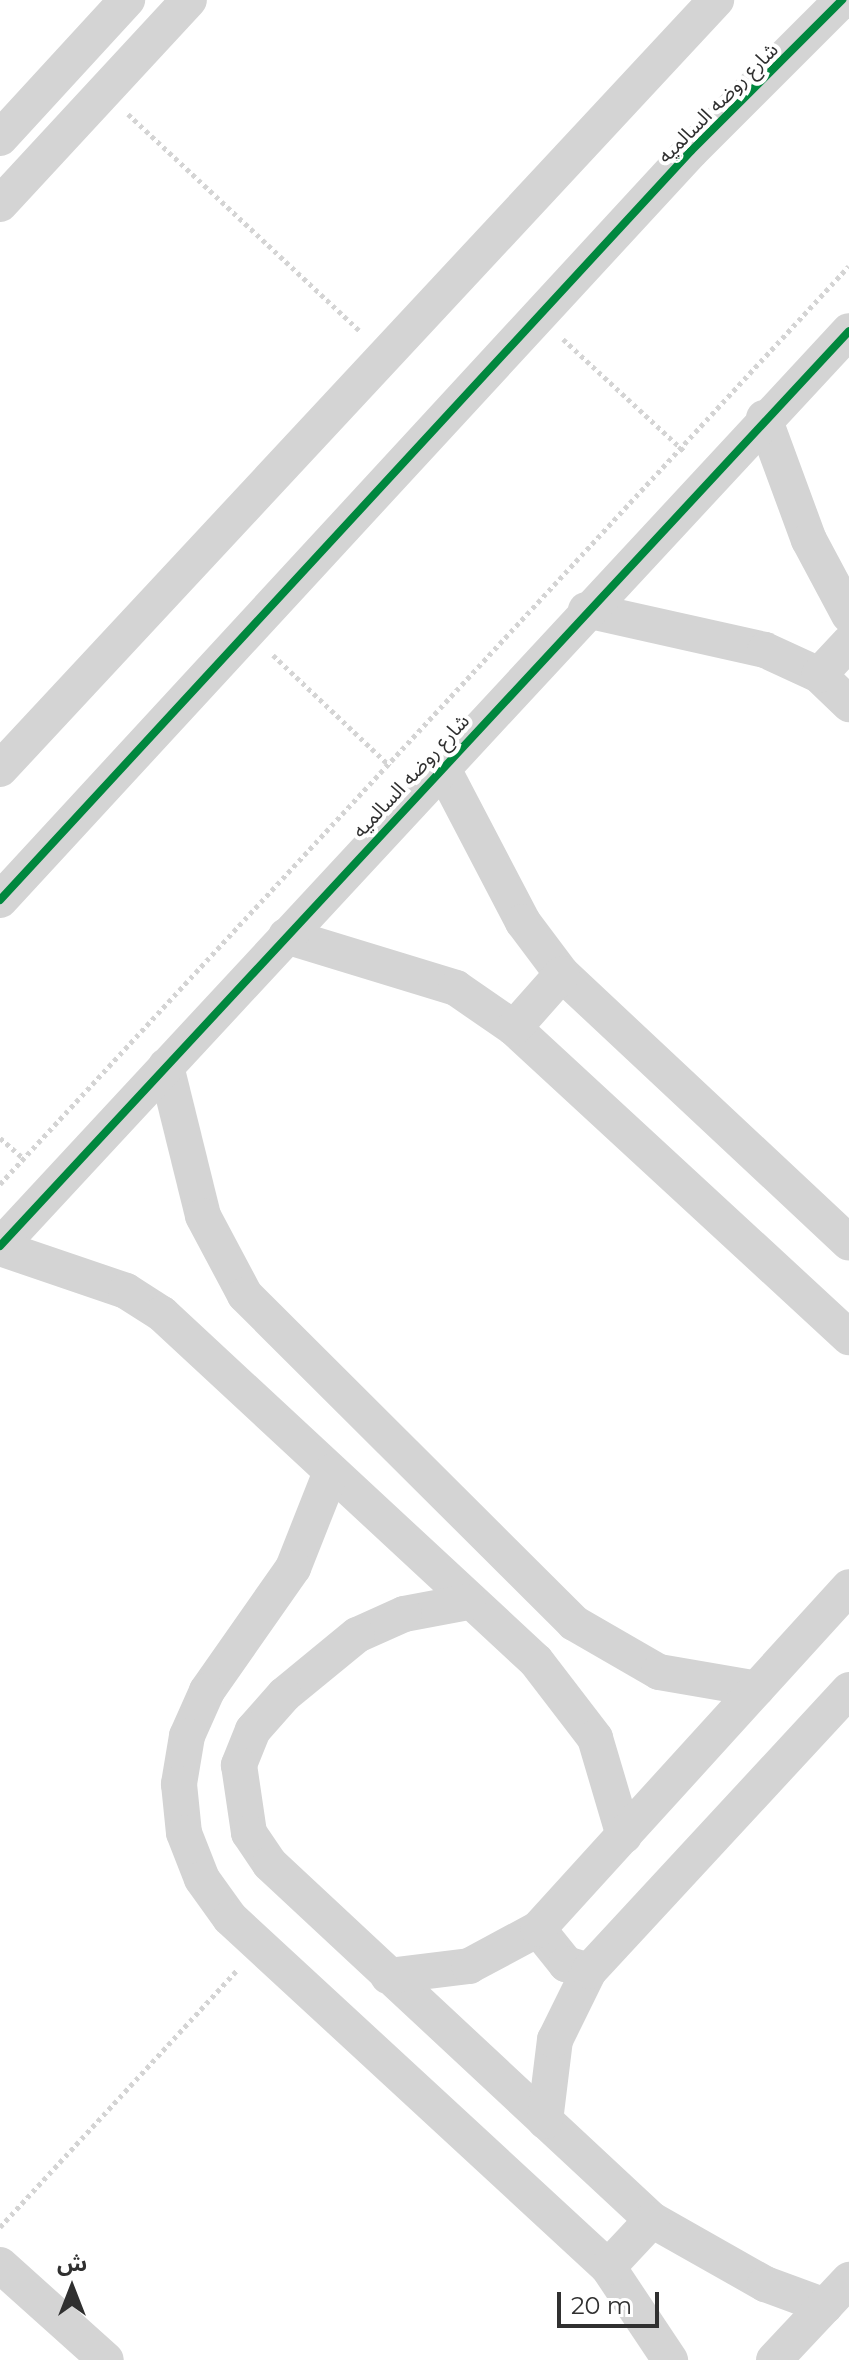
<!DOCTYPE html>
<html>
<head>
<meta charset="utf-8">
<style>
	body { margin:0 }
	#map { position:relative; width:849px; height:2360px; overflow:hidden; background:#fff; font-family:Montserrat,"Noto Sans Arabic",sans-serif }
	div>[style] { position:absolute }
	.path>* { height:5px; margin-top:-2.5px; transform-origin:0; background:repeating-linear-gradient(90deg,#d4d4d4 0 4px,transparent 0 8px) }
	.minor>* { height:36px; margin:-18px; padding:0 18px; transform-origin:18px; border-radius:18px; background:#d4d4d4 }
	.cycleway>* { height:8px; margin:-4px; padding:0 4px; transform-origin:4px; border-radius:4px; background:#00873e }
	span { translate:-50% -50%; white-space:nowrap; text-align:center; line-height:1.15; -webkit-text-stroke:8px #fff; paint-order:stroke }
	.street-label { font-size:20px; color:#303030 }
	.north { position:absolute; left:32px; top:2248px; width:80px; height:80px; -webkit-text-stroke:6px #fff; paint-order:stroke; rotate:0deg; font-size:22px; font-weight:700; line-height:32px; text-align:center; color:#303030 }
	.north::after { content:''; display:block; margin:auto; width:28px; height:36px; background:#303030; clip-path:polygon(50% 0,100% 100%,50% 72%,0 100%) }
	.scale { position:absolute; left:557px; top:2292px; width:102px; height:36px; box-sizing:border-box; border:4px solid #303030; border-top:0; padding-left:10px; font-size:24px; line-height:28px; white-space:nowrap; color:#303030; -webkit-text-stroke:6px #fff; paint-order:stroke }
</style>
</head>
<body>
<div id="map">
	<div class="path">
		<div style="left:128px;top:114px;width:318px;rotate:43.1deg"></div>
		<div style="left:563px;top:339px;width:166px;rotate:42.8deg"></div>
		<div style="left:273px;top:655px;width:161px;rotate:43.5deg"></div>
		<div style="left:0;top:1138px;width:32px;rotate:41deg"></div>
		<div style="left:0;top:1184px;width:1250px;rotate:-47.24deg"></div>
		<div style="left:0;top:2227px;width:351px;rotate:-47.3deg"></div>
	</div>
	<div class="minor">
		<div style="left:0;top:138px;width:188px;rotate:-47.4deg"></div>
		<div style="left:0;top:204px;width:278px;rotate:-47.2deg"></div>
		<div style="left:764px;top:418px;width:130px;rotate:69.8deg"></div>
		<div style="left:809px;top:540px;width:85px;rotate:61.9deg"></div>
		<div style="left:586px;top:610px;width:183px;rotate:12.6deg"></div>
		<div style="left:765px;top:650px;width:60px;rotate:24.8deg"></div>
		<div style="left:819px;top:675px;width:42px;rotate:44deg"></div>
		<div style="left:819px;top:675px;width:44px;rotate:-46.8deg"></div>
		<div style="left:442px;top:767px;width:175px;rotate:62.4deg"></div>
		<div style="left:523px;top:922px;width:65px;rotate:53.1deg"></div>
		<div style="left:562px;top:974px;width:393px;rotate:43.1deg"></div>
		<div style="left:0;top:769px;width:1051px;rotate:-47.04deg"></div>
		<div style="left:0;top:900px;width:1019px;rotate:-47.31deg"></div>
		<div style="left:691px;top:151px;width:214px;rotate:-45deg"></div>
		<div style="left:286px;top:936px;width:178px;rotate:17deg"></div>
		<div style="left:456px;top:988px;width:70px;rotate:34.6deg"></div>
		<div style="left:514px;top:1028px;width:456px;rotate:42.7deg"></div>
		<div style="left:514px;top:1028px;width:72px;rotate:-48.4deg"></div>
		<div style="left:166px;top:1066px;width:154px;rotate:76.1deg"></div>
		<div style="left:203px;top:1216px;width:89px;rotate:62deg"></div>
		<div style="left:245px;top:1295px;width:465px;rotate:44.9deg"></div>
		<div style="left:574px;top:1623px;width:98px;rotate:30deg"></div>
		<div style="left:659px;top:1672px;width:99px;rotate:9.8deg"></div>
		<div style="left:0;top:1246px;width:1248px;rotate:-47.14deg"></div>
		<div style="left:0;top:1248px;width:133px;rotate:18.8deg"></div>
		<div style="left:126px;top:1291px;width:43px;rotate:32.6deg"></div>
		<div style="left:162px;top:1314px;width:510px;rotate:42.86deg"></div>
		<div style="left:536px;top:1661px;width:97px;rotate:52.5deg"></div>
		<div style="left:595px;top:1738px;width:102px;rotate:73.5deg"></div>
		<div style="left:331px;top:1472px;width:103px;rotate:111.6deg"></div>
		<div style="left:293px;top:1568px;width:150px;rotate:125deg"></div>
		<div style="left:207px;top:1691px;width:49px;rotate:114deg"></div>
		<div style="left:187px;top:1736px;width:49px;rotate:99.5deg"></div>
		<div style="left:179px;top:1784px;width:49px;rotate:84.2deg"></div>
		<div style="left:184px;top:1833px;width:49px;rotate:68.6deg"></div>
		<div style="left:202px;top:1879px;width:48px;rotate:54.3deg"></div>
		<div style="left:230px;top:1918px;width:514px;rotate:42.72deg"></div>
		<div style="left:608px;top:2267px;width:112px;rotate:56.3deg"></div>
		<div style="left:468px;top:1602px;width:65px;rotate:169.4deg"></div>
		<div style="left:404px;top:1614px;width:51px;rotate:155.9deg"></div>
		<div style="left:357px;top:1635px;width:94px;rotate:140.6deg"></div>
		<div style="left:284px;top:1695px;width:47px;rotate:131.5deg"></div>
		<div style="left:253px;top:1730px;width:38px;rotate:112deg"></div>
		<div style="left:239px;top:1765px;width:69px;rotate:81.6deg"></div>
		<div style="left:249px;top:1833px;width:37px;rotate:56deg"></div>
		<div style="left:270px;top:1864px;width:522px;rotate:42.98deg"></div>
		<div style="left:652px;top:2220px;width:130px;rotate:29.5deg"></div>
		<div style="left:765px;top:2284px;width:64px;rotate:20.1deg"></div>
		<div style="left:538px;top:1929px;width:45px;rotate:51.3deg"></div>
		<div style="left:566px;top:1964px;width:24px;rotate:17deg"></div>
		<div style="left:388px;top:1976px;width:82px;rotate:-7deg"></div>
		<div style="left:469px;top:1966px;width:78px;rotate:-28.2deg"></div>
		<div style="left:538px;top:1929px;width:462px;rotate:-47.7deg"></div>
		<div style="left:545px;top:2121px;width:82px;rotate:-83deg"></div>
		<div style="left:555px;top:2040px;width:77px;rotate:-63.8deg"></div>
		<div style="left:589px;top:1971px;width:383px;rotate:-47.2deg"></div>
		<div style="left:0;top:2265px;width:142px;rotate:41.9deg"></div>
		<div style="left:608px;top:2267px;width:64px;rotate:-46.9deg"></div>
		<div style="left:774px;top:2360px;width:110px;rotate:-46.8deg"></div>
	</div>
	<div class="cycleway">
		<div style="left:0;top:900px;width:1019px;rotate:-47.31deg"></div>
		<div style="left:691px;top:151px;width:214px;rotate:-45deg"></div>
		<div style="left:0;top:1246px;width:1248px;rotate:-47.14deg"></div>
	</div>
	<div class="street-label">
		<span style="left:718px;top:103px;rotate:-45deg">شارع روضه السالميه</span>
		<span style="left:411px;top:776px;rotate:-47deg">شارع روضه السالميه</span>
	</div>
	<div class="north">ش</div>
	<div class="scale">20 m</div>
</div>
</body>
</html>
